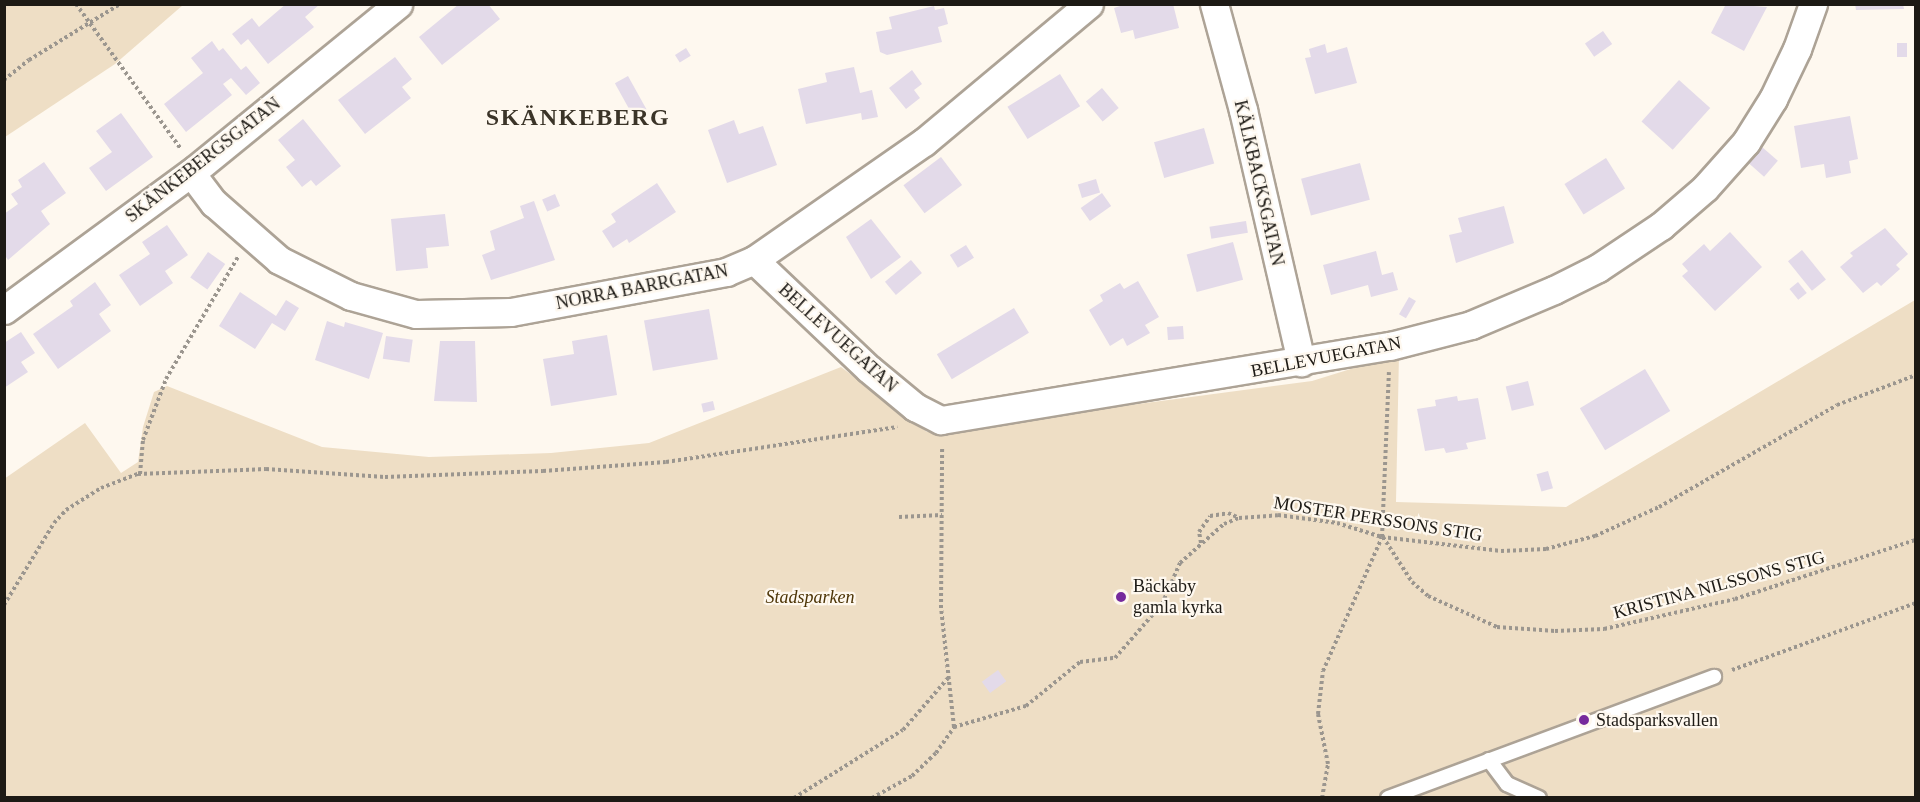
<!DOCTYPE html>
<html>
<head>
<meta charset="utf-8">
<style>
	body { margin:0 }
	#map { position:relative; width:1920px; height:802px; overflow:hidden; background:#fef8ef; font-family:Georgia,serif }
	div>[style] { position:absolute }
	.green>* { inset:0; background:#eedec5 }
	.building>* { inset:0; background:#e3dae9; transform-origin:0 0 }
	.path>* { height:4px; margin-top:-2px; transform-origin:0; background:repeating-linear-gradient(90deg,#9b968f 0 3px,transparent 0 6px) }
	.roads { filter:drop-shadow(2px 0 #ada396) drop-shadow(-2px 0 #ada396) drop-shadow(0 2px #ada396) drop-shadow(0 -2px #ada396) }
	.service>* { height:14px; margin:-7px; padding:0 7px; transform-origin:7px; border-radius:7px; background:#fff }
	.minor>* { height:27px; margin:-13.5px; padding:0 13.5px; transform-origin:13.5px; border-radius:13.5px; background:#fff }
	.dots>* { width:16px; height:16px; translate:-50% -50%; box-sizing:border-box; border:3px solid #fef8ef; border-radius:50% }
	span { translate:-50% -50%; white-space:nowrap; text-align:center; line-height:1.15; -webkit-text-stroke:4.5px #fef8ef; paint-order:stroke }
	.street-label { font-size:18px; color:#1d1a15 }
	.poi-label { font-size:18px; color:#1d1a15 }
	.left { translate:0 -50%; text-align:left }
	.park-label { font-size:18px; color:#4d3507; font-style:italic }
	.district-label { font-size:24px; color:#3b3428; font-weight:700; letter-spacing:1.5px }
	.frame { position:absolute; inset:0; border:6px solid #1d1a15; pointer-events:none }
</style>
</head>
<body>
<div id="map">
	<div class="green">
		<div style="clip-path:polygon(5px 4px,183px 4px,183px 5px,115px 64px,5px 137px)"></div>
		<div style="clip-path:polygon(1915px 300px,1915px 797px,5px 797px,4px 479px,85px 423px,121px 473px,138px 462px,143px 427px,154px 392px,167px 386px,322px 447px,429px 457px,551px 453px,649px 443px,841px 367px,927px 432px,1312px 381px,1399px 354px,1396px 502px,1566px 507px)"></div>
	</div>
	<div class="building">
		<div style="clip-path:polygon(286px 4px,320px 4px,305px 17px,314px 27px,268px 64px,248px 39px,241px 45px,232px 34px,252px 18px,259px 27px)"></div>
		<div style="clip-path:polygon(459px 4px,488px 4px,500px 19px,442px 65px,419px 37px)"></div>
		<div style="clip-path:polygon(1126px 4px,1173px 4px,1179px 28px,1135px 39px,1133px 30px,1121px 33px,1114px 8px)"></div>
		<div style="clip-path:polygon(1726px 4px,1767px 7px,1744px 51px,1711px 33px)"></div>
		<div style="clip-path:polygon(1855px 4px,1903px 4px,1904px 9px,1856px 10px)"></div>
		<div style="clip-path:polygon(934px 6px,935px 10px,944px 8px,948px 24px,938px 27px,942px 42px,887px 55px,880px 52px,876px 32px,892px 29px,889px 17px)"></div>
		<div style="left:1603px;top:31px;width:16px;height:22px;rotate:55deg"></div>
		<div style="clip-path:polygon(212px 41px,219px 51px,223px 48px,241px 70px,246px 66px,260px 83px,246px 95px,231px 78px,223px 84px,232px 95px,186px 132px,164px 104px,203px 73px,191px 58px)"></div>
		<div style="left:1897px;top:43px;width:10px;height:14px"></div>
		<div style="clip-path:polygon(1325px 44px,1327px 53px,1347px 47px,1357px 83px,1315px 94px,1305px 58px,1311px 57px,1309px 49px)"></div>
		<div style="left:686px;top:48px;width:9px;height:13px;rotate:58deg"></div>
		<div style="clip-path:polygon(395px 57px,412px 79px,402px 87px,411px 98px,365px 134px,338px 100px)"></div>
		<div style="clip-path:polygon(854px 67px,860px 93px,872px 90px,878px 117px,862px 120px,861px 113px,806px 124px,798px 89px,827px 82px,825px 73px)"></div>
		<div style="clip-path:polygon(912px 70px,922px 84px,914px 90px,920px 98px,906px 109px,889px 88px)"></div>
		<div style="left:1060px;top:74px;width:38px;height:62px;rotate:58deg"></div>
		<div style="left:628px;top:76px;width:38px;height:15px;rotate:61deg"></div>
		<div style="left:1679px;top:80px;width:42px;height:56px;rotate:42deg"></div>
		<div style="left:1102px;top:88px;width:26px;height:21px;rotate:50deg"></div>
		<div style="clip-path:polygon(121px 113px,153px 157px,106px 191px,89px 168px,112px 152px,96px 131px)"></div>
		<div style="clip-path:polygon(1850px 116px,1858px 159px,1849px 161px,1851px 173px,1826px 178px,1824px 164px,1801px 168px,1794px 126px)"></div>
		<div style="clip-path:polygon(303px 119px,341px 166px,316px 186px,311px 180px,302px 187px,286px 167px,295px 160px,278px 140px)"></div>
		<div style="clip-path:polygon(734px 120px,739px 134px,763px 126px,777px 165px,727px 183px,708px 130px)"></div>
		<div style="left:1204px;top:128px;width:37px;height:52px;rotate:74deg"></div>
		<div style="left:1762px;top:147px;width:21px;height:21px;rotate:41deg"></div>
		<div style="left:941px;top:157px;width:35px;height:47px;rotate:53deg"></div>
		<div style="left:1606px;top:158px;width:36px;height:49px;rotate:58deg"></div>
		<div style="clip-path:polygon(44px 162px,66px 193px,41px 211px,50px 224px,8px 260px,4px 254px,4px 214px,18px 204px,11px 194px,22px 187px,18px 180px)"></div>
		<div style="left:1360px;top:163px;width:38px;height:61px;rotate:75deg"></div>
		<div style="left:1096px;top:179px;width:14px;height:19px;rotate:73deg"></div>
		<div style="clip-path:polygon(657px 183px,676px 212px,629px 243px,627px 239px,613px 248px,602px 231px,616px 222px,611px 214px)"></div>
		<div style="left:1102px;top:193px;width:16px;height:26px;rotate:55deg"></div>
		<div style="left:555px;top:194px;width:13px;height:14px;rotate:67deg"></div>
		<div style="clip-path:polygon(534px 201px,555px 260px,491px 280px,482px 255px,495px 250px,490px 231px,524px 218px,520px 206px)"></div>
		<div style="clip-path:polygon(1504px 206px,1514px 243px,1456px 263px,1449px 235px,1462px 232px,1458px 218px)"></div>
		<div style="clip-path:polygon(445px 214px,449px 246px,426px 248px,428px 268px,396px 271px,391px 219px)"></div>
		<div style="clip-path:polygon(871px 219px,901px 257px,871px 279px,846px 237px)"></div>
		<div style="left:1246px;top:221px;width:12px;height:37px;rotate:81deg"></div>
		<div style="clip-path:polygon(167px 225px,188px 255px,165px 271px,173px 283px,140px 306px,119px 275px,150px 254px,142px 242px)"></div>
		<div style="clip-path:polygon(1885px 228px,1908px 254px,1896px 265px,1900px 269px,1881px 286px,1877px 282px,1863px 293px,1840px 267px,1853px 256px,1850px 253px)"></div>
		<div style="clip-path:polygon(1730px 232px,1762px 267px,1715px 311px,1682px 276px,1688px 271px,1682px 264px,1704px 244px,1710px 251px)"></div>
		<div style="left:1233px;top:242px;width:39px;height:48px;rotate:75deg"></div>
		<div style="left:966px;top:245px;width:15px;height:19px;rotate:58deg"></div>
		<div style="left:1802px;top:250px;width:38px;height:18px;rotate:51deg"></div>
		<div style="clip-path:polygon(1376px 251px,1382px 275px,1393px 272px,1398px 290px,1371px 297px,1368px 285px,1331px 295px,1323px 265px)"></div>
		<div style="left:208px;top:252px;width:21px;height:31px;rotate:35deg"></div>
		<div style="left:911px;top:260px;width:17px;height:34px;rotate:50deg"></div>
		<div style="clip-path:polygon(1138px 281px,1159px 317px,1145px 325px,1150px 333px,1127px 346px,1123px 338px,1110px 346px,1089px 310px,1103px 301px,1100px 295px,1120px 283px,1124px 289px)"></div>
		<div style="clip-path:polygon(95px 282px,111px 305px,99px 314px,111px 331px,58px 369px,33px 334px,73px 306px,70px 301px)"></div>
		<div style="left:1798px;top:282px;width:14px;height:11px;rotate:51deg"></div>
		<div style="clip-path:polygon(240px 292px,276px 316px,286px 300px,299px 308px,285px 331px,272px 323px,255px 349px,219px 326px)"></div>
		<div style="left:1409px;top:297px;width:8px;height:20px;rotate:30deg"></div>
		<div style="left:1014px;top:308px;width:29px;height:90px;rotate:59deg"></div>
		<div style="left:709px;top:309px;width:51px;height:66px;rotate:80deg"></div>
		<div style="clip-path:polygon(327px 321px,344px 327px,345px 322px,383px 333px,369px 379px,315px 360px)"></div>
		<div style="left:1183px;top:326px;width:13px;height:16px;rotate:86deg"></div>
		<div style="clip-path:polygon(21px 332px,35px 353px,21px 362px,28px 372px,4px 388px,4px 343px)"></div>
		<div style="clip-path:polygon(607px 335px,617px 395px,551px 406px,543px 359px,574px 354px,572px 341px)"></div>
		<div style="left:386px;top:336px;width:27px;height:23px;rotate:8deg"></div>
		<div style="clip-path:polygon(440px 341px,475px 341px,477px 402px,434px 401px)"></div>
		<div style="left:1645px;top:369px;width:49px;height:76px;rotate:59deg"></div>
		<div style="left:1528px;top:381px;width:25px;height:23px;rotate:76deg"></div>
		<div style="clip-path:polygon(1457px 396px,1458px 401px,1478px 398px,1486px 439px,1466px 443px,1468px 449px,1446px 453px,1444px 448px,1425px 451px,1417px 409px,1436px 406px,1435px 400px)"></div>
		<div style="left:713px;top:401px;width:9px;height:12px;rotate:77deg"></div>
		<div style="left:1548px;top:471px;width:18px;height:12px;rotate:74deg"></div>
		<div style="left:998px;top:670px;width:14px;height:20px;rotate:54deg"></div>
	</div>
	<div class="path">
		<div style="left:76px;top:4px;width:179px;rotate:54.1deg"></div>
		<div style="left:4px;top:80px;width:32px;rotate:-39deg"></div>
		<div style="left:29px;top:60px;width:107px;rotate:-31.6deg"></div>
		<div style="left:140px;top:474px;width:34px;rotate:-85deg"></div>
		<div style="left:143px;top:440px;width:65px;rotate:-69.3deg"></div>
		<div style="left:166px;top:379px;width:142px;rotate:-59.5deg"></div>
		<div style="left:899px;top:517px;width:43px;rotate:-2.7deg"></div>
		<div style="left:1383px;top:537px;width:54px;rotate:57.2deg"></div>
		<div style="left:1412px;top:582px;width:21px;rotate:41deg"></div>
		<div style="left:1428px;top:596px;width:76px;rotate:24.2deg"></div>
		<div style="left:1497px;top:627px;width:58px;rotate:3.9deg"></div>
		<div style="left:1555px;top:631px;width:49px;rotate:-2.3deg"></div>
		<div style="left:1604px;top:629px;width:134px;rotate:-12.9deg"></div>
		<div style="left:1735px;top:599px;width:190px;rotate:-18.1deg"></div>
		<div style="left:1201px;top:543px;width:11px;rotate:-100deg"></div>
		<div style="left:1199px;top:532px;width:19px;rotate:-55deg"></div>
		<div style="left:1210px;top:516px;width:18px;rotate:-9deg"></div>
		<div style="left:1228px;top:513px;width:12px;rotate:24deg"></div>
		<div style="left:4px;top:605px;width:96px;rotate:-58.6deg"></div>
		<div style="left:54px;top:523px;width:18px;rotate:-47deg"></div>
		<div style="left:66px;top:510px;width:41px;rotate:-32.2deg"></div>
		<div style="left:101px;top:488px;width:40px;rotate:-21deg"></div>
		<div style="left:138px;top:474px;width:128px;rotate:-2.2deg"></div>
		<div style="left:266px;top:469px;width:119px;rotate:3.8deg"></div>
		<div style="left:385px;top:477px;width:158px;rotate:-2.2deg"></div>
		<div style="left:543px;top:471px;width:123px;rotate:-4.2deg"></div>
		<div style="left:666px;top:462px;width:234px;rotate:-8.6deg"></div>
		<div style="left:1732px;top:670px;width:196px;rotate:-20deg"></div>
		<div style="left:954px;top:727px;width:75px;rotate:-16.3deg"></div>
		<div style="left:1026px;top:706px;width:70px;rotate:-39.2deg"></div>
		<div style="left:1080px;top:662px;width:35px;rotate:-7deg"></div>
		<div style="left:1115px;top:658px;width:72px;rotate:-49deg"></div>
		<div style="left:1162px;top:604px;width:45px;rotate:-66.3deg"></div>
		<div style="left:1180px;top:563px;width:59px;rotate:-41.6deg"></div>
		<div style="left:1224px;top:524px;width:16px;rotate:-22deg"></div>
		<div style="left:1239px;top:518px;width:39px;rotate:-4deg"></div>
		<div style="left:1278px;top:515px;width:60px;rotate:7.7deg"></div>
		<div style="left:1337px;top:523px;width:47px;rotate:17.3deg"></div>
		<div style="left:1382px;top:537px;width:120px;rotate:6.7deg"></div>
		<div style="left:1501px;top:551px;width:45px;rotate:-2.5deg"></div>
		<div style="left:1546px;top:549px;width:51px;rotate:-14.9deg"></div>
		<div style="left:1595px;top:536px;width:70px;rotate:-24.4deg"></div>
		<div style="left:1659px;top:507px;width:205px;rotate:-29.8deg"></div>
		<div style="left:1837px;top:405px;width:85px;rotate:-20.8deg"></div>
		<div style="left:129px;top:798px;width:139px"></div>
		<div style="left:794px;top:798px;width:128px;rotate:-32deg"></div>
		<div style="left:903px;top:730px;width:69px;rotate:-49.1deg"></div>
		<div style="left:872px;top:798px;width:46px;rotate:-28.8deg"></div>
		<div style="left:912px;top:776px;width:33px;rotate:-44deg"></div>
		<div style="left:936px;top:753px;width:32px;rotate:-55deg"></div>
		<div style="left:954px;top:727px;width:120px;rotate:-96.2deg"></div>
		<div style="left:941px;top:608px;width:162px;rotate:-89.6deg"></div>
		<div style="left:1322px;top:798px;width:35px;rotate:-80deg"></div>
		<div style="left:1328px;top:764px;width:51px;rotate:-101.3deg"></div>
		<div style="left:1318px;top:714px;width:43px;rotate:-83.4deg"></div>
		<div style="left:1323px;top:671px;width:146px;rotate:-66.2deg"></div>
		<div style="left:1382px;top:537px;width:165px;rotate:-87.6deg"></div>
	</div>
	<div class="roads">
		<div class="service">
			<div style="left:1489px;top:760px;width:30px;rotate:53deg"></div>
			<div style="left:1507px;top:784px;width:35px;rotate:24deg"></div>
			<div style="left:1388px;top:798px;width:348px;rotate:-20.4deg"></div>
		</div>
		<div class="minor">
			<div style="left:1214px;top:4px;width:110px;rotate:74.7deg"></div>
			<div style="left:1243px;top:110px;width:259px;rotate:77deg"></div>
			<div style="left:191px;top:173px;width:38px;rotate:53deg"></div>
			<div style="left:214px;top:203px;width:86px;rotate:41.2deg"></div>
			<div style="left:279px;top:260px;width:80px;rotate:26.6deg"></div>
			<div style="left:351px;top:296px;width:67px;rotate:15.5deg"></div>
			<div style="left:416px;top:314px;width:95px;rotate:-1.2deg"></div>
			<div style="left:511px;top:312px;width:219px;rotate:-10.5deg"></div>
			<div style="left:726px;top:272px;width:30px;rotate:-23deg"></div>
			<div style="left:754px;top:260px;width:207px;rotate:-34.8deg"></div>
			<div style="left:924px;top:142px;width:215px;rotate:-39.9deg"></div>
			<div style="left:754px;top:260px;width:158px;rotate:43.5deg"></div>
			<div style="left:869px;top:369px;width:60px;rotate:39.6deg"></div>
			<div style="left:915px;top:407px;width:29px;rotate:27deg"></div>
			<div style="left:941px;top:420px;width:455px;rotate:-9.4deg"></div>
			<div style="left:1390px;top:346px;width:84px;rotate:-14.5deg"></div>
			<div style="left:1471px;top:325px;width:90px;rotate:-22.9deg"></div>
			<div style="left:1554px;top:290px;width:49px;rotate:-26.6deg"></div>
			<div style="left:1598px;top:268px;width:76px;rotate:-33.7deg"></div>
			<div style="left:1661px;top:226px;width:58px;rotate:-40.8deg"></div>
			<div style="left:1705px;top:188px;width:62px;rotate:-48.3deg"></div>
			<div style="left:1746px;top:142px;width:51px;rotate:-57.9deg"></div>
			<div style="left:1773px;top:99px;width:55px;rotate:-64.4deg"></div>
			<div style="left:1797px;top:49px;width:48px;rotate:-70.4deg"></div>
			<div style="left:4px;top:310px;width:238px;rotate:-36.3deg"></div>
			<div style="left:196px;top:169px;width:261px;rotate:-39.2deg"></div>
		</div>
	</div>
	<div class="dots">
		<div style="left:1121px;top:597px;background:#762a9d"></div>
		<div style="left:1584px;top:720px;background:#762a9d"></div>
	</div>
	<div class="street-label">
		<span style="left:203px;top:160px;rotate:-38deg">SKÄNKEBERGSGATAN</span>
		<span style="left:1259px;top:183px;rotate:77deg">KÄLKBACKSGATAN</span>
		<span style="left:642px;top:287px;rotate:-11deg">NORRA BARRGATAN</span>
		<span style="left:838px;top:338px;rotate:42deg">BELLEVUEGATAN</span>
		<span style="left:1326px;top:357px;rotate:-11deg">BELLEVUEGATAN</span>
		<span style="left:1378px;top:519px;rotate:9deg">MOSTER PERSSONS STIG</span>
		<span style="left:1719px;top:585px;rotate:-15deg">KRISTINA NILSSONS STIG</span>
	</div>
	<div class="poi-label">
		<span class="left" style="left:1133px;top:597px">Bäckaby<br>gamla kyrka</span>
		<span class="left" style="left:1596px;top:720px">Stadsparksvallen</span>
	</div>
	<div class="park-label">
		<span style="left:810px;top:597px">Stadsparken</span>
	</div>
	<div class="district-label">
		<span style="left:578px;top:118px">SKÄNKEBERG</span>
	</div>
	<div class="frame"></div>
</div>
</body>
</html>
